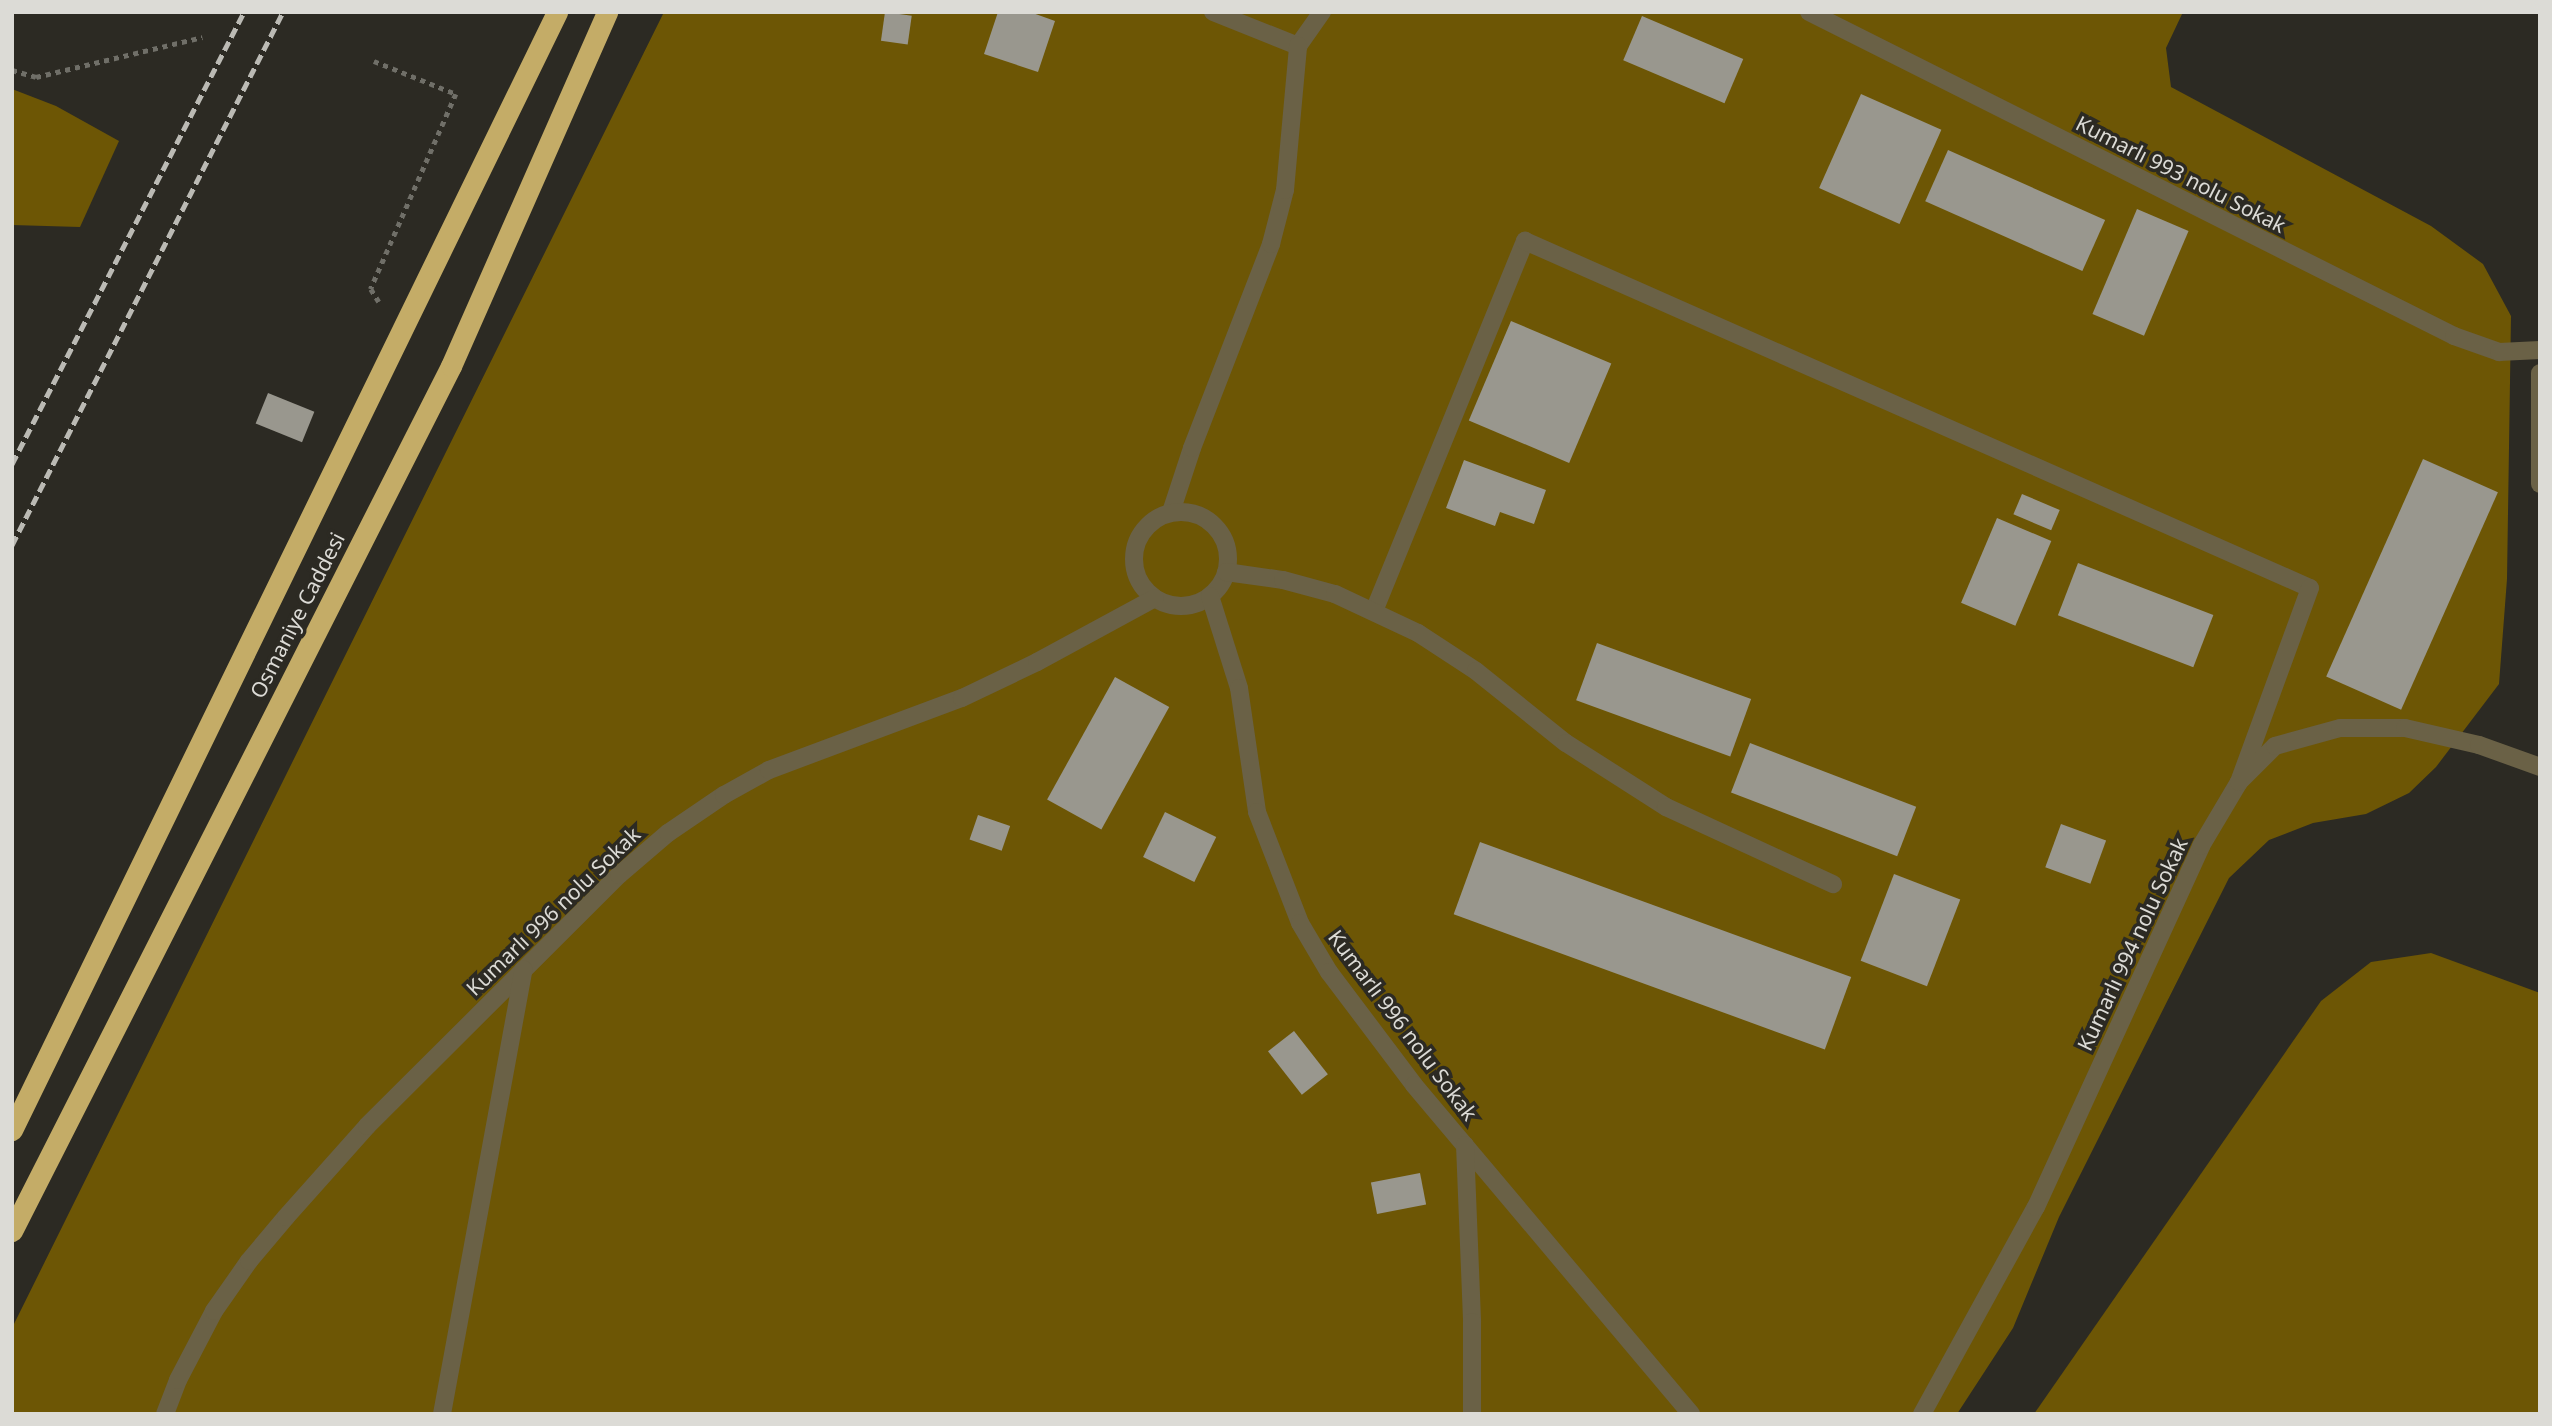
<!DOCTYPE html>
<html>
<head>
<meta charset="utf-8">
<style>
	body { margin:0 }
	#map { position:relative; width:2552px; height:1426px; overflow:hidden; background:#2c2a23; font-family:"Noto Sans",sans-serif }
	div>[style] { position:absolute }
	.forest>* { inset:0; background:#6d5605 }
	.building>* { inset:0; background:#99978e; transform-origin:0 0 }
	.path>* { height:4.5px; margin-top:-2.25px; transform-origin:0; background:repeating-linear-gradient(90deg,#706f68 0 5px,transparent 0 10px) }
	.lane>* { height:18px; margin:-9px; padding:0 9px; transform-origin:9px; border-radius:9px; background:#6a6146 }
	.street>* { height:18px; margin:-9px; padding:0 9px; transform-origin:9px; border-radius:9px; background:#6a6146 }
	.street>.ring { margin:-9px; padding:0; box-sizing:content-box; background:none; border:18px solid #6a6146; border-radius:50% }
	.highway>* { height:21px; margin:-10.5px; padding:0 10.5px; transform-origin:10.5px; border-radius:10.5px; background:#c4ac67 }
	.rail>* { height:5px; margin-top:-2.5px; transform-origin:0; background:repeating-linear-gradient(90deg,#bbbab4 0 10px,transparent 0 15px) }
	span { translate:-50% -50%; white-space:nowrap; text-align:center; line-height:1.15; -webkit-text-stroke:7px #2c2a23; paint-order:stroke }
	.street-label { font-size:21px; color:#dcdbd6 }
	.frame { position:absolute; inset:0; border:14px solid #dcdbd6; pointer-events:none }
</style>
</head>
<body>
<div id="map">
	<div class="forest">
		<div style="clip-path:polygon(664px 12px,2183px 12px,2166px 48px,2171px 87px,2431px 226px,2483px 264px,2511px 316px,2507px 579px,2499px 684px,2436px 767px,2409px 793px,2366px 814px,2313px 823px,2269px 840px,2229px 878px,2059px 1217px,2013px 1328px,1957px 1414px,12px 1414px,12px 1328px)"></div>
		<div style="clip-path:polygon(12px 89px,56px 106px,119px 141px,80px 227px,12px 225px)"></div>
		<div style="clip-path:polygon(2431px 953px,2540px 993px,2540px 1414px,2034px 1414px,2321px 1001px,2371px 962px)"></div>
	</div>
	<div class="building">
		<div style="left:885px;top:12px;width:27px;height:29px;rotate:8deg"></div>
		<div style="clip-path:polygon(998px 12px,1030px 12px,1055px 21px,1038px 72px,984px 54px)"></div>
		<div style="left:1642px;top:16px;width:110px;height:48px;rotate:23deg"></div>
		<div style="left:1861px;top:94px;width:88px;height:103px;rotate:24deg"></div>
		<div style="left:1948px;top:150px;width:172px;height:56px;rotate:24deg"></div>
		<div style="left:2137px;top:209px;width:56px;height:114px;rotate:23deg"></div>
		<div style="left:1511px;top:321px;width:109px;height:108px;rotate:23deg"></div>
		<div style="left:268px;top:393px;width:50px;height:33px;rotate:22deg"></div>
		<div style="left:2423px;top:459px;width:82px;height:238px;rotate:24deg"></div>
		<div style="clip-path:polygon(1464px 460px,1546px 490px,1534px 524px,1500px 512px,1495px 526px,1446px 508px)"></div>
		<div style="left:2022px;top:494px;width:41px;height:22px;rotate:23deg"></div>
		<div style="left:1997px;top:518px;width:59px;height:92px;rotate:23deg"></div>
		<div style="left:2078px;top:563px;width:145px;height:56px;rotate:21deg"></div>
		<div style="left:1597px;top:643px;width:164px;height:61px;rotate:20deg"></div>
		<div style="left:1115px;top:677px;width:62px;height:140px;rotate:29deg"></div>
		<div style="left:1750px;top:743px;width:178px;height:53px;rotate:21deg"></div>
		<div style="left:1165px;top:812px;width:57px;height:50px;rotate:26deg"></div>
		<div style="left:978px;top:815px;width:34px;height:26px;rotate:19deg"></div>
		<div style="left:2061px;top:824px;width:48px;height:46px;rotate:20deg"></div>
		<div style="left:1480px;top:842px;width:395px;height:77px;rotate:20deg"></div>
		<div style="left:1894px;top:874px;width:71px;height:93px;rotate:21deg"></div>
		<div style="left:1294px;top:1031px;width:55px;height:33px;rotate:52deg"></div>
		<div style="left:1420px;top:1173px;width:32px;height:50px;rotate:79deg"></div>
	</div>
	<div class="path">
		<div style="left:374px;top:61px;width:88px;rotate:21.9deg"></div>
		<div style="left:456px;top:94px;width:213px;rotate:113.6deg"></div>
		<div style="left:371px;top:289px;width:15px;rotate:58deg"></div>
		<div style="left:12px;top:70px;width:25px;rotate:16deg"></div>
		<div style="left:36px;top:77px;width:171px;rotate:-13.5deg"></div>
	</div>
	<div class="lane">
		<div style="left:1374px;top:611px;width:400px;rotate:-67.8deg"></div>
		<div style="left:1525px;top:241px;width:858px;rotate:23.85deg"></div>
		<div style="left:2310px;top:588px;width:207px;rotate:110.1deg"></div>
	</div>
	<div class="street">
		<div style="left:1213px;top:12px;width:92px;rotate:21.8deg"></div>
		<div style="left:1298px;top:46px;width:42px;rotate:-54.8deg"></div>
		<div style="left:1809px;top:12px;width:722px;rotate:26.67deg"></div>
		<div style="left:2454px;top:336px;width:48px;rotate:19.6deg"></div>
		<div style="left:2499px;top:352px;width:41px;rotate:-2.8deg"></div>
		<div style="left:2540px;top:373px;width:111px;rotate:90deg"></div>
		<div style="left:1171px;top:512px;width:67px;rotate:-71.8deg"></div>
		<div style="left:1192px;top:448px;width:219px;rotate:-68.8deg"></div>
		<div style="left:1271px;top:244px;width:56px;rotate:-75.5deg"></div>
		<div style="left:1285px;top:190px;width:145px;rotate:-84.8deg"></div>
		<div class="ring" style="left:1134px;top:512px;width:76px;height:76px"></div>
		<div style="left:1226px;top:572px;width:58px;rotate:8deg"></div>
		<div style="left:1283px;top:580px;width:54px;rotate:15.1deg"></div>
		<div style="left:1335px;top:594px;width:92px;rotate:25.2deg"></div>
		<div style="left:1418px;top:633px;width:69px;rotate:33.2deg"></div>
		<div style="left:1476px;top:671px;width:115px;rotate:38.7deg"></div>
		<div style="left:1566px;top:743px;width:119px;rotate:32.6deg"></div>
		<div style="left:1666px;top:807px;width:184px;rotate:24.8deg"></div>
		<div style="left:1210px;top:596px;width:96px;rotate:72.5deg"></div>
		<div style="left:1239px;top:688px;width:125px;rotate:81.7deg"></div>
		<div style="left:1257px;top:812px;width:119px;rotate:68.8deg"></div>
		<div style="left:1300px;top:923px;width:57px;rotate:59.4deg"></div>
		<div style="left:1329px;top:972px;width:141px;rotate:53deg"></div>
		<div style="left:1414px;top:1085px;width:430px;rotate:49.9deg"></div>
		<div style="left:1465px;top:1145px;width:177px;rotate:87.7deg"></div>
		<div style="left:1472px;top:1322px;width:92px;rotate:90deg"></div>
		<div style="left:165px;top:1414px;width:36px;rotate:-69deg"></div>
		<div style="left:178px;top:1380px;width:78px;rotate:-62.4deg"></div>
		<div style="left:214px;top:1311px;width:61px;rotate:-55deg"></div>
		<div style="left:249px;top:1261px;width:57px;rotate:-49.9deg"></div>
		<div style="left:286px;top:1217px;width:122px;rotate:-48.3deg"></div>
		<div style="left:367px;top:1126px;width:356px;rotate:-44.9deg"></div>
		<div style="left:619px;top:875px;width:65px;rotate:-40.6deg"></div>
		<div style="left:668px;top:833px;width:68px;rotate:-34.2deg"></div>
		<div style="left:724px;top:795px;width:51px;rotate:-29.1deg"></div>
		<div style="left:769px;top:770px;width:206px;rotate:-20.5deg"></div>
		<div style="left:962px;top:698px;width:83px;rotate:-25.6deg"></div>
		<div style="left:1037px;top:662px;width:134px;rotate:-28.5deg"></div>
		<div style="left:442px;top:1414px;width:452px;rotate:-79.6deg"></div>
		<div style="left:1922px;top:1414px;width:236px;rotate:-61.2deg"></div>
		<div style="left:2036px;top:1207px;width:397px;rotate:-65.4deg"></div>
		<div style="left:2201px;top:846px;width:74px;rotate:-59.3deg"></div>
		<div style="left:2239px;top:782px;width:51px;rotate:-45deg"></div>
		<div style="left:2275px;top:746px;width:67px;rotate:-15.5deg"></div>
		<div style="left:2340px;top:728px;width:65px"></div>
		<div style="left:2405px;top:728px;width:76px;rotate:12.9deg"></div>
		<div style="left:2479px;top:745px;width:65px;rotate:19.8deg"></div>
	</div>
	<div class="highway">
		<div style="left:12px;top:1130px;width:1244px;rotate:-64.01deg"></div>
		<div style="left:12px;top:1231px;width:970px;rotate:-63.09deg"></div>
		<div style="left:451px;top:366px;width:387px;rotate:-66.2deg"></div>
	</div>
	<div class="rail">
		<div style="left:12px;top:464px;width:508px;rotate:-62.83deg"></div>
		<div style="left:12px;top:545px;width:598px;rotate:-63.05deg"></div>
	</div>
	<div class="street-label">
		<span style="left:2181px;top:174px;rotate:27deg">Kumarlı 993 nolu Sokak</span>
		<span style="left:297px;top:615px;rotate:-63deg">Osmaniye Caddesi</span>
		<span style="left:553px;top:911px;rotate:-44deg">Kumarlı 996 nolu Sokak</span>
		<span style="left:2132px;top:944px;rotate:-65deg">Kumarlı 994 nolu Sokak</span>
		<span style="left:1403px;top:1025px;rotate:53deg">Kumarlı 996 nolu Sokak</span>
	</div>
	<div class="frame"></div>
</div>
</body>
</html>
